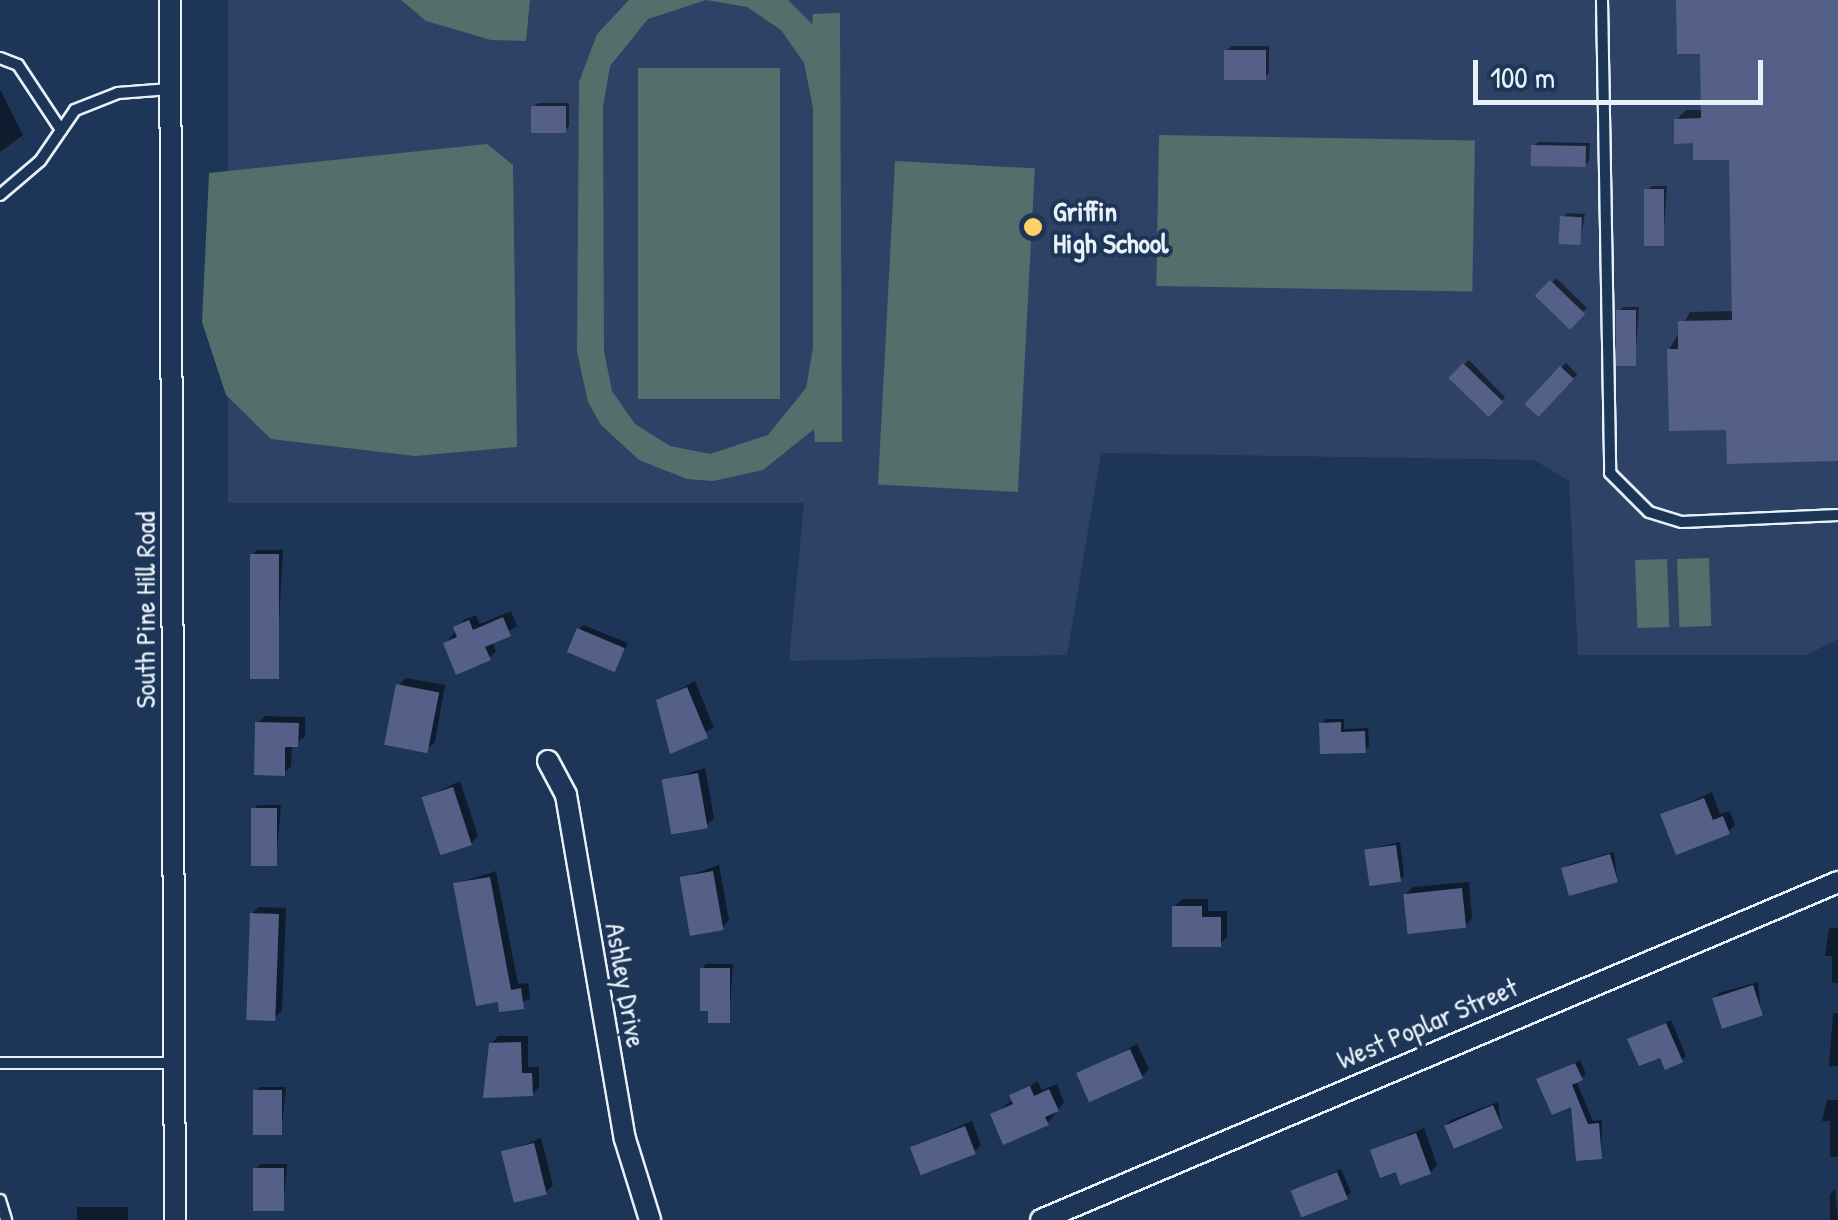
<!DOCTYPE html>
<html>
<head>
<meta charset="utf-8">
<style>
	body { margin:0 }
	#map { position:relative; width:1838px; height:1220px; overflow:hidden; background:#1d3557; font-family:"Patrick Hand",sans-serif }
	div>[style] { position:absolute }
	.built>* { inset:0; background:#2e4266 }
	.green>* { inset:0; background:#536e6b; transform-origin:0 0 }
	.shadow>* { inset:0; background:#0007; transform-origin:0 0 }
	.building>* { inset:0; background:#546088; transform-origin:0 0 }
	.roads { filter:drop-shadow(2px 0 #e8f1f8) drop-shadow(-2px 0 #e8f1f8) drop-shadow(0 2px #e8f1f8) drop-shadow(0 -2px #e8f1f8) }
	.service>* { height:10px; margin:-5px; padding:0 5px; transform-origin:5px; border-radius:5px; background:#1d3557 }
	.minor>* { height:20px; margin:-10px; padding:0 10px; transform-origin:10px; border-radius:10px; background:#1d3557 }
	.dots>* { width:28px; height:28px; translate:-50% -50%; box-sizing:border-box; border:5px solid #1d3557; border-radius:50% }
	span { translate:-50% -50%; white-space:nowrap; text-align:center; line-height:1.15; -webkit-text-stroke:8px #1d3557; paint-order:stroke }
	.poi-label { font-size:28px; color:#e8f1f8; font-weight:700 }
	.left { translate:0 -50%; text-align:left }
	.street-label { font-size:28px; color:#e8f1f8 }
	.scale { position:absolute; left:1473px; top:60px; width:290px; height:45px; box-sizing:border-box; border:5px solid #e8f1f8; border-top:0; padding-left:12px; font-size:30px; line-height:35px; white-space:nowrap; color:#e8f1f8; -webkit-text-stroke:8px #1d3557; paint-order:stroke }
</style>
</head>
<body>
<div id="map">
	<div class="built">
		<div style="clip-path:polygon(228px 0,1838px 0,1838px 639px,1806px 655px,1578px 655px,1569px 481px,1534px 460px,1101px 453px,1067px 655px,789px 661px,804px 503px,228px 503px)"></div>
	</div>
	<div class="green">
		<div style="clip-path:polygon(401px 0,530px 0,526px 41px,491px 40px,426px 21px)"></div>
		<div style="clip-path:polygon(evenodd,629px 0,788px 0,812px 24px,813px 14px,840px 13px,842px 442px,815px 442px,814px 429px,763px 470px,713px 481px,687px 479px,639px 460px,601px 425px,588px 402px,577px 352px,579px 82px,597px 34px,629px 0,706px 0,747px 7px,781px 30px,804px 63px,813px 108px,813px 348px,806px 388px,768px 435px,710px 454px,670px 446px,635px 424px,612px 391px,604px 351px,603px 107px,610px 66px,648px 19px,706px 0)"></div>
		<div style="left:780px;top:68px;width:331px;height:142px;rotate:90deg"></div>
		<div style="left:1159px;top:135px;width:316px;height:151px;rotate:1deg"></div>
		<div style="clip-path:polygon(487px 144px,513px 165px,517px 447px,415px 456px,271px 439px,226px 395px,202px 322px,209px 173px)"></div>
		<div style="left:895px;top:161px;width:140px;height:324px;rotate:3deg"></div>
		<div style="left:1709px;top:558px;width:68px;height:32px;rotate:88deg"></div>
		<div style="left:1667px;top:559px;width:68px;height:32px;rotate:88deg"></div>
	</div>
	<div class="shadow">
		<div style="clip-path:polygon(1678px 0,1838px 0,1838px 460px,1728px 427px,1669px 350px,1690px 312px,1735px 311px,1732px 157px,1695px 141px,1676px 120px,1686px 110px,1703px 110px,1702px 51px)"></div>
		<div style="clip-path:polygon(1231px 46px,1269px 46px,1269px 73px,1265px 77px,1227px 51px)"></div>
		<div style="clip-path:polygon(0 89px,23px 135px,0 152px)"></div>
		<div style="clip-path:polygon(538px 103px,569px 103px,569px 126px,565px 130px,534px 107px)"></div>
		<div style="clip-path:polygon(1538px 142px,1590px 143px,1589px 161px,1585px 165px,1534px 146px)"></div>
		<div style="clip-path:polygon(1651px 186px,1667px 186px,1663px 243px,1647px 191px)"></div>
		<div style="clip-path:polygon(1567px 213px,1585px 214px,1580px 242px,1563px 217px)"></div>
		<div style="left:1556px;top:278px;width:43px;height:25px;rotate:44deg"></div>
		<div style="clip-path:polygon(1623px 307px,1639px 307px,1635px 363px,1619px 311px)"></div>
		<div style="left:1469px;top:360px;width:52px;height:25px;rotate:46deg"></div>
		<div style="left:1566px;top:363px;width:16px;height:56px;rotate:45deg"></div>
		<div style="clip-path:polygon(257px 550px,283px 550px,276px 677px,252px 555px)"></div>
		<div style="clip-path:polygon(511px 611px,517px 626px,492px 641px,496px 651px,489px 658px,446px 643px,464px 620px,476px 615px,480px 624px)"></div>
		<div style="clip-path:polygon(583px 625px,628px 643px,615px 669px,579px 629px)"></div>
		<div style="clip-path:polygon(406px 678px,445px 685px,435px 742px,427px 749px,399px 685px)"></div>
		<div style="clip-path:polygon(695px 681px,714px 728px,671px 750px,658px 701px)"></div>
		<div style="clip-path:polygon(265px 716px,305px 717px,305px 737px,292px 745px,291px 766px,284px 773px,258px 723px)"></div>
		<div style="clip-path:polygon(1326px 719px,1344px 719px,1344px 729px,1368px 728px,1369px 746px,1365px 750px,1322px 724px)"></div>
		<div style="clip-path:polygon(705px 768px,714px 818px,706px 826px,664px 781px)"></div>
		<div style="clip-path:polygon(460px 781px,478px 836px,471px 843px,424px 798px)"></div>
		<div style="clip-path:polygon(1712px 792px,1720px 814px,1730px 811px,1735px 825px,1728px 832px,1663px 815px)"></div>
		<div style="clip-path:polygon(258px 805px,281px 805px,276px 863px,253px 809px)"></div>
		<div style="clip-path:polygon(1400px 842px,1404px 876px,1400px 880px,1366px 850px)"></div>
		<div style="clip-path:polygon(1614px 852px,1617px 880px,1563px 869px,1568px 865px)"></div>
		<div style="clip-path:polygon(719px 865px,729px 920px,722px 928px,683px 878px)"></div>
		<div style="clip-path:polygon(496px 871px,518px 984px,528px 983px,530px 999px,501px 1009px,455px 884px)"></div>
		<div style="clip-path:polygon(1469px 882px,1472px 918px,1465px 926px,1406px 894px,1413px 887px)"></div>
		<div style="clip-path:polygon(1182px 899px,1208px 899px,1208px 911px,1227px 911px,1227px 937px,1220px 944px,1174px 907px)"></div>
		<div style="clip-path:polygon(259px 907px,286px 908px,282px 1011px,274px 1018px,252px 914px)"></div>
		<div style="clip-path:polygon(1829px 928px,1838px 928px,1838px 983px,1832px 983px,1832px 956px,1825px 956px)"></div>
		<div style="clip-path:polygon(706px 964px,733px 964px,729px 1021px,702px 969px)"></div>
		<div style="clip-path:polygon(1758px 982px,1761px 1013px,1715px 998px,1719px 993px)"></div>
		<div style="clip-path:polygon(1833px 1013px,1838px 1013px,1838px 1066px,1829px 1066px)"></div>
		<div style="clip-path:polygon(1671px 1020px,1686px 1056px,1681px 1060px,1630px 1039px)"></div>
		<div style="clip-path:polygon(498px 1036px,528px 1036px,528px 1067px,539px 1067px,539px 1087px,532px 1094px,491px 1044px)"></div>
		<div style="clip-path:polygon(1137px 1044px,1149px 1069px,1142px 1076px,1079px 1074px)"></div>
		<div style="clip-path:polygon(1580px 1060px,1586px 1074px,1576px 1081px,1593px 1121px,1602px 1120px,1601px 1156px,1573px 1104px,1539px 1080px)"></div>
		<div style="clip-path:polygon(1037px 1081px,1042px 1090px,1057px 1084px,1064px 1102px,1048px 1123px,993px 1115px)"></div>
		<div style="clip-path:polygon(260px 1087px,286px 1087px,281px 1133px,256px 1091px)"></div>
		<div style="clip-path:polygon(1827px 1100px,1838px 1100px,1838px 1157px,1830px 1157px,1830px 1121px,1822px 1121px)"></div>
		<div style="clip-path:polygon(1498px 1102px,1501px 1126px,1446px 1124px,1451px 1120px)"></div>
		<div style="clip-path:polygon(972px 1121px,981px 1145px,974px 1152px,913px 1147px)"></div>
		<div style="clip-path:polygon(1424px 1128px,1437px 1165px,1430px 1172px,1373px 1150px)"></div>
		<div style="clip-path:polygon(541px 1138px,553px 1185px,546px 1192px,504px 1153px)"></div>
		<div style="clip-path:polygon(260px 1164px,287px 1164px,283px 1208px,256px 1169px)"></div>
		<div style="clip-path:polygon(1341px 1169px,1351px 1192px,1346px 1197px,1293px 1191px)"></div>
		<div style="clip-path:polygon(1835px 1189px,1838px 1220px,1830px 1220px,1830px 1194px)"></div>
		<div style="left:77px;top:1207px;width:51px;height:14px"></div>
	</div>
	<div class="building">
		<div style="clip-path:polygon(1676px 0,1838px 0,1838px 461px,1727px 464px,1726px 430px,1669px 431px,1667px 349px,1678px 349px,1678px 321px,1732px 320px,1729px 160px,1693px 160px,1693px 143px,1674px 144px,1674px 119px,1701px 118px,1700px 54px,1677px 54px)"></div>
		<div style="left:1224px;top:50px;width:42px;height:30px"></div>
		<div style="left:531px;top:106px;width:35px;height:27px"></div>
		<div style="left:1531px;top:145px;width:55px;height:21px;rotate:1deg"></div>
		<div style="left:1664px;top:189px;width:57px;height:20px;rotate:90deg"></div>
		<div style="left:1560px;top:216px;width:22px;height:28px;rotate:3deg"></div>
		<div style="left:1550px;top:280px;width:49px;height:22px;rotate:44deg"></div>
		<div style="left:1616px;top:310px;width:20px;height:56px"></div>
		<div style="left:1463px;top:363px;width:56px;height:21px;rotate:44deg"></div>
		<div style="left:1560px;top:366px;width:19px;height:52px;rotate:43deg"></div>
		<div style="left:250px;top:554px;width:29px;height:125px"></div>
		<div style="clip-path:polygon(503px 617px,511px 636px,485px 647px,491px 660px,456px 675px,443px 643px,457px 637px,453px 627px,469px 620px,473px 630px)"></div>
		<div style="left:577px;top:628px;width:52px;height:26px;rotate:23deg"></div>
		<div style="left:396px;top:684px;width:44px;height:62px;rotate:11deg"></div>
		<div style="clip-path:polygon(687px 687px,708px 738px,670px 754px,656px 700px)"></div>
		<div style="clip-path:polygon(255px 722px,299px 723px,298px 747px,285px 747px,285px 776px,254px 775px)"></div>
		<div style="clip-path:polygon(1341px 722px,1341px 732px,1365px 731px,1366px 753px,1320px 754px,1319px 723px)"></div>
		<div style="left:698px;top:773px;width:56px;height:37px;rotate:80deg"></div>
		<div style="left:453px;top:787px;width:61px;height:33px;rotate:72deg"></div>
		<div style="clip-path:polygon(1704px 798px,1713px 820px,1723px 816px,1730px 834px,1676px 855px,1660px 814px)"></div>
		<div style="left:251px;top:808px;width:26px;height:58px"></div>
		<div style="left:1396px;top:845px;width:37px;height:32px;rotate:82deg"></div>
		<div style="left:1610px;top:854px;width:29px;height:51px;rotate:74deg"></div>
		<div style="left:713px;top:871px;width:60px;height:34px;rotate:80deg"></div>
		<div style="clip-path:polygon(490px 877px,511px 990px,521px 988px,524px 1009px,499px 1012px,498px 1002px,476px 1006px,453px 883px)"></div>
		<div style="left:1462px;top:888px;width:40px;height:59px;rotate:84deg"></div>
		<div style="clip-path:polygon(1172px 906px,1202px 906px,1202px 917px,1221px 917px,1221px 947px,1172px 947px)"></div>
		<div style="left:250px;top:913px;width:29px;height:107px;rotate:2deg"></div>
		<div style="clip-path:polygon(700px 968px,730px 968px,730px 1023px,708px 1023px,708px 1011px,700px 1011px)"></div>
		<div style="left:1753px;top:985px;width:32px;height:43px;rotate:72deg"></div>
		<div style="clip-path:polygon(1666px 1023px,1683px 1062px,1665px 1070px,1660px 1058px,1639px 1066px,1627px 1039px)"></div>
		<div style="clip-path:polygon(521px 1042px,522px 1073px,532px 1073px,533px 1096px,483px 1098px,489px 1043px)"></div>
		<div style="left:1130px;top:1049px;width:32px;height:59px;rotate:66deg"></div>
		<div style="clip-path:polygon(1575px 1063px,1583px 1080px,1572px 1085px,1588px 1124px,1599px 1123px,1602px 1159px,1576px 1161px,1571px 1107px,1552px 1115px,1536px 1079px)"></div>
		<div style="clip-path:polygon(1030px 1086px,1034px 1096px,1049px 1089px,1059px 1111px,1045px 1117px,1049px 1125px,1003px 1145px,990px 1114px,1013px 1104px,1009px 1095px)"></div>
		<div style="left:253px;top:1090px;width:29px;height:45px"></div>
		<div style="left:1493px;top:1105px;width:25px;height:53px;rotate:67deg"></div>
		<div style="left:965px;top:1126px;width:30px;height:59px;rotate:69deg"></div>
		<div style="clip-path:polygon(1416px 1133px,1431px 1174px,1400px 1185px,1396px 1172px,1380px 1178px,1370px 1150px)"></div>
		<div style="left:534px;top:1143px;width:53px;height:34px;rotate:76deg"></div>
		<div style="left:253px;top:1168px;width:31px;height:43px"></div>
		<div style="left:1337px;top:1172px;width:29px;height:50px;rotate:68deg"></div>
	</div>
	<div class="roads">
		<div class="service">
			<div style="left:1602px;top:0;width:473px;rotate:89deg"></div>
			<div style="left:1610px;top:473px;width:55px;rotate:45deg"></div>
			<div style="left:1649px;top:512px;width:34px;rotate:17deg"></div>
			<div style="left:1682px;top:522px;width:156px;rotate:-2.6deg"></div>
			<div style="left:0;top:58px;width:19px;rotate:21deg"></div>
			<div style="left:18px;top:65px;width:78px;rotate:56.5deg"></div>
			<div style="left:0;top:195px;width:52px;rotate:-40.4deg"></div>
			<div style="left:40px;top:161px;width:62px;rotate:-55.5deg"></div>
			<div style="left:75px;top:110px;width:46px;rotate:-21.6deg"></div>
			<div style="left:118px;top:93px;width:52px;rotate:-4.4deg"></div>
			<div style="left:0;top:1063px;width:174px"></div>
			<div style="left:0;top:1200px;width:21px;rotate:73deg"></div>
		</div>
		<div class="minor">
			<div style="left:170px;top:0;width:1220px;rotate:89.77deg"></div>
			<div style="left:548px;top:761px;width:38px;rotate:62deg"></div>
			<div style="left:566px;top:795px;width:349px;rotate:80.3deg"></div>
			<div style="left:625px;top:1139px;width:85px;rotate:72.8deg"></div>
			<div style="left:1041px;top:1220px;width:866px;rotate:-22.98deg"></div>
		</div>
	</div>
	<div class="dots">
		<div style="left:1033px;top:227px;background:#ffd166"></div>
	</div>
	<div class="poi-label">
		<span class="left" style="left:1053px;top:227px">Griffin<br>High School</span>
	</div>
	<div class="street-label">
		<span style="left:145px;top:610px;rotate:-90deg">South Pine Hill Road</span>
		<span style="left:626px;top:985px;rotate:80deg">Ashley Drive</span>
		<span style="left:1427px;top:1023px;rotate:-23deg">West Poplar Street</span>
	</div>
	<div class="scale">100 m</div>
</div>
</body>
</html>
